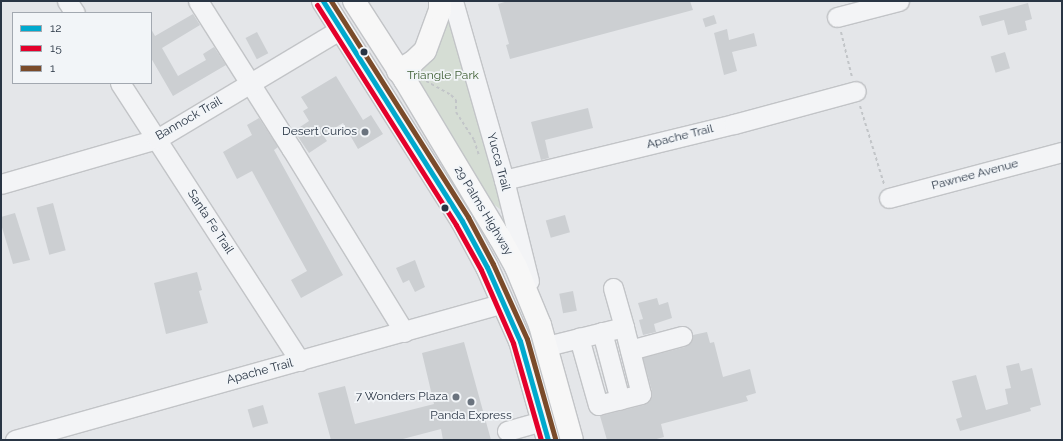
<!DOCTYPE html>
<html>
<head>
<meta charset="utf-8">
<style>
	body { margin:0 }
	#map { position:relative; width:1063px; height:441px; overflow:hidden; background:#e4e6e9; font-family:Raleway,sans-serif }
	div>[style] { position:absolute }
	.green>* { inset:0; background:#d5ddd4 }
	.building>* { inset:0; background:#cccfd2; transform-origin:0 0 }
	.path>* { height:2px; margin-top:-1px; transform-origin:0; background:repeating-linear-gradient(90deg,#c2c5c8 0 3px,transparent 0 6px) }
	.roads { filter:drop-shadow(1px 0 #c2c4c7) drop-shadow(-1px 0 #c2c4c7) drop-shadow(0 1px #c2c4c7) drop-shadow(0 -1px #c2c4c7) }
	.minor>* { height:19px; margin:-9.5px; padding:0 9.5px; transform-origin:9.5px; border-radius:9.5px; background:#f3f4f6 }
	.major>* { height:22px; margin:-11px; padding:0 11px; transform-origin:11px; border-radius:11px; background:#f7f7f7 }
	.bus-1>* { height:5px; margin:-2.5px; padding:0 2.5px; transform-origin:2.5px; border-radius:2.5px; background:#00a9ce }
	.bus-2>* { height:5px; margin:-2.5px; padding:0 2.5px; transform-origin:2.5px; border-radius:2.5px; background:#e4002b }
	.bus-3>* { height:5px; margin:-2.5px; padding:0 2.5px; transform-origin:2.5px; border-radius:2.5px; background:#7a4b2a }
	.dots>* { width:11px; height:11px; translate:-50% -50%; box-sizing:border-box; border:2px solid #f2f5f8; border-radius:50% }
	span { translate:-50% -50%; white-space:nowrap; text-align:center; line-height:1.15; -webkit-text-stroke:3.5px #f2f5f8; paint-order:stroke }
	.park-label { font-size:12px; color:#406036 }
	.street-label { font-size:12px; color:#293544 }
	.poi-label { font-size:12px; color:#293544 }
	.right { translate:-100% -50%; text-align:right }
	.frame { position:absolute; inset:0; border:2px solid #293544; pointer-events:none }
	.legend { position:absolute; left:12px; top:12px; width:140px; height:72px; box-sizing:border-box; background:#f2f5f8; border:1px solid #a2a8b0; margin:0; padding:5px 7px; list-style:none; font-size:12px; color:#293544 }
	.legend li { display:flex; align-items:center; gap:8px; height:20px }
	.legend b { width:20px; border:1px solid #a2a8b0 }
</style>
</head>
<body>
<div id="map">
	<div class="green">
		<div style="clip-path:polygon(450px 22px,501px 202px,500px 209px,492px 203px,411px 70px,444px 25px)"></div>
	</div>
	<div class="building">
		<div style="clip-path:polygon(508px 1px,690px 1px,693px 10px,510px 59px,506px 45px,509px 44px,498px 4px)"></div>
		<div style="clip-path:polygon(1028px 3px,1032px 19px,1025px 21px,1027px 30px,1008px 35px,1004px 20px,982px 26px,979px 16px)"></div>
		<div style="clip-path:polygon(193px 14px,200px 25px,162px 48px,178px 76px,206px 60px,203px 54px,214px 47px,226px 65px,173px 96px,151px 58px,151px 29px,155px 36px)"></div>
		<div style="left:714px;top:15px;width:9px;height:12px;rotate:72deg"></div>
		<div style="clip-path:polygon(727px 29px,729px 40px,754px 33px,757px 46px,732px 52px,737px 71px,724px 75px,714px 33px)"></div>
		<div style="left:257px;top:32px;width:24px;height:13px;rotate:62deg"></div>
		<div style="left:1005px;top:52px;width:17px;height:15px;rotate:73deg"></div>
		<div style="clip-path:polygon(336px 76px,363px 120px,371px 115px,383px 134px,358px 149px,343px 123px,323px 135px,327px 141px,309px 153px,294px 131px,309px 121px,303px 111px,308px 108px,301px 97px)"></div>
		<div style="clip-path:polygon(588px 108px,593px 128px,545px 140px,549px 158px,541px 160px,531px 122px)"></div>
		<div style="clip-path:polygon(259px 118px,278px 147px,274px 150px,343px 275px,301px 298px,291px 280px,307px 271px,252px 171px,237px 179px,223px 152px,252px 135px,247px 125px)"></div>
		<div style="left:53px;top:203px;width:49px;height:17px;rotate:75deg"></div>
		<div style="clip-path:polygon(15px 213px,30px 260px,13px 264px,1px 224px,1px 217px)"></div>
		<div style="left:565px;top:215px;width:18px;height:20px;rotate:74deg"></div>
		<div style="clip-path:polygon(415px 260px,425px 287px,415px 292px,409px 280px,403px 283px,396px 268px)"></div>
		<div style="clip-path:polygon(197px 272px,202px 290px,199px 291px,208px 323px,166px 334px,154px 283px)"></div>
		<div style="left:573px;top:291px;width:20px;height:14px;rotate:79deg"></div>
		<div style="clip-path:polygon(657px 298px,659px 305px,668px 302px,672px 318px,654px 324px,656px 332px,643px 335px,639px 320px,643px 319px,638px 303px)"></div>
		<div style="clip-path:polygon(707px 332px,710px 343px,714px 342px,723px 377px,750px 369px,756px 393px,746px 396px,748px 401px,661px 424px,664px 437px,653px 440px,607px 440px,600px 416px,644px 405px,651px 397px,652px 391px,643px 358px,685px 347px,690px 343px,693px 335px)"></div>
		<div style="clip-path:polygon(464px 342px,491px 440px,443px 440px,441px 429px,399px 440px,331px 440px,318px 393px,345px 386px,355px 424px,434px 404px,422px 353px)"></div>
		<div style="clip-path:polygon(1019px 363px,1021px 371px,1032px 368px,1041px 405px,1030px 408px,1031px 411px,960px 431px,956px 419px,962px 417px,952px 381px,976px 375px,986px 410px,1008px 404px,1005px 389px,1011px 388px,1006px 366px)"></div>
		<div style="left:263px;top:405px;width:19px;height:16px;rotate:74deg"></div>
	</div>
	<div class="path">
		<div style="left:841px;top:32px;width:46px;rotate:76.3deg"></div>
		<div style="left:426px;top:81px;width:29px;rotate:29deg"></div>
		<div style="left:451px;top:95px;width:7px;rotate:45deg"></div>
		<div style="left:456px;top:100px;width:12px;rotate:90deg"></div>
		<div style="left:456px;top:112px;width:33px;rotate:57deg"></div>
		<div style="left:474px;top:140px;width:16px;rotate:72deg"></div>
		<div style="left:860px;top:106px;width:82px;rotate:72.9deg"></div>
	</div>
	<div class="roads">
		<div class="minor">
			<div style="left:67px;top:1px;width:14px;rotate:56deg"></div>
			<div style="left:198px;top:1px;width:174px;rotate:57.7deg"></div>
			<div style="left:291px;top:148px;width:216px;rotate:58.4deg"></div>
			<div style="left:453px;top:1px;width:186px;rotate:74.1deg"></div>
			<div style="left:504px;top:180px;width:104px;rotate:76.1deg"></div>
			<div style="left:837px;top:17px;width:64px;rotate:-14.5deg"></div>
			<div style="left:120px;top:83px;width:331px;rotate:57.1deg"></div>
			<div style="left:504px;top:180px;width:237px;rotate:-13.7deg"></div>
			<div style="left:734px;top:124px;width:126px;rotate:-15.1deg"></div>
			<div style="left:1px;top:184px;width:162px;rotate:-16.1deg"></div>
			<div style="left:157px;top:139px;width:214px;rotate:-30.9deg"></div>
			<div style="left:889px;top:198px;width:179px;rotate:-14.9deg"></div>
			<div style="left:613px;top:288px;width:41px;rotate:74.2deg"></div>
			<div style="left:602px;top:332px;width:70px;rotate:75.2deg"></div>
			<div style="left:547px;top:346px;width:79px;rotate:-13.9deg"></div>
			<div style="left:624px;top:327px;width:69px;rotate:75.8deg"></div>
			<div style="left:641px;top:394px;width:44px;rotate:165.7deg"></div>
			<div style="left:598px;top:405px;width:70px;rotate:-105.8deg"></div>
			<div style="left:630px;top:350px;width:54px;rotate:-15.1deg"></div>
			<div style="left:507px;top:431px;width:37px;rotate:-16deg"></div>
			<div style="left:15px;top:440px;width:508px;rotate:-15.65deg"></div>
		</div>
		<div class="major">
			<div style="left:323px;top:1px;width:260px;rotate:57.7deg"></div>
			<div style="left:462px;top:221px;width:52px;rotate:61.5deg"></div>
			<div style="left:487px;top:267px;width:81px;rotate:66deg"></div>
			<div style="left:520px;top:341px;width:103px;rotate:74.2deg"></div>
			<div style="left:354px;top:1px;width:94px;rotate:57.2deg"></div>
			<div style="left:405px;top:80px;width:184px;rotate:59deg"></div>
			<div style="left:500px;top:238px;width:33px;rotate:61deg"></div>
			<div style="left:516px;top:267px;width:63px;rotate:67.5deg"></div>
			<div style="left:540px;top:325px;width:119px;rotate:74.5deg"></div>
			<div style="left:398px;top:71px;width:17px;rotate:-31deg"></div>
			<div style="left:413px;top:62px;width:16px;rotate:-43deg"></div>
			<div style="left:425px;top:51px;width:44px;rotate:-69.9deg"></div>
			<div style="left:440px;top:10px;width:9px;rotate:-90deg"></div>
		</div>
	</div>
	<div class="bus-1">
		<div style="left:323px;top:1px;width:260px;rotate:57.7deg"></div>
		<div style="left:462px;top:221px;width:52px;rotate:61.5deg"></div>
		<div style="left:487px;top:267px;width:81px;rotate:66deg"></div>
		<div style="left:520px;top:341px;width:103px;rotate:74.2deg"></div>
	</div>
	<div class="bus-2">
		<div style="left:317px;top:5px;width:260px;rotate:57.7deg"></div>
		<div style="left:456px;top:225px;width:51px;rotate:60.9deg"></div>
		<div style="left:481px;top:270px;width:80px;rotate:66.3deg"></div>
		<div style="left:513px;top:343px;width:101px;rotate:73.9deg"></div>
	</div>
	<div class="bus-3">
		<div style="left:331px;top:1px;width:256px;rotate:57.6deg"></div>
		<div style="left:468px;top:217px;width:53px;rotate:62deg"></div>
		<div style="left:493px;top:264px;width:82px;rotate:65.6deg"></div>
		<div style="left:527px;top:339px;width:103px;rotate:74.2deg"></div>
	</div>
	<div class="dots">
		<div style="left:364px;top:52px;background:#293544"></div>
		<div style="left:365px;top:132px;background:#6a737e"></div>
		<div style="left:445px;top:208px;background:#293544"></div>
		<div style="left:456px;top:397px;background:#6a737e"></div>
		<div style="left:471px;top:402px;background:#6a737e"></div>
	</div>
	<div class="park-label">
		<span style="left:443px;top:76px">Triangle Park</span>
	</div>
	<div class="street-label">
		<span style="left:189px;top:119px;rotate:-30deg">Bannock Trail</span>
		<span style="left:680px;top:137px;rotate:-14deg">Apache Trail</span>
		<span style="left:498px;top:162px;rotate:75deg">Yucca Trail</span>
		<span style="left:975px;top:175px;rotate:-15deg">Pawnee Avenue</span>
		<span style="left:483px;top:211px;rotate:59deg">29 Palms Highway</span>
		<span style="left:210px;top:222px;rotate:57deg">Santa Fe Trail</span>
		<span style="left:260px;top:372px;rotate:-15deg">Apache Trail</span>
	</div>
	<div class="poi-label">
		<span class="right" style="left:357px;top:132px">Desert Curios</span>
		<span class="right" style="left:448px;top:397px">7 Wonders Plaza</span>
		<span style="left:471px;top:416px">Panda Express</span>
	</div>
	<div class="frame"></div>
	<ul class="legend">
	<li><b style="height:5px;background:#00a9ce"></b>12</li>
	<li><b style="height:5px;background:#e4002b"></b>15</li>
	<li><b style="height:5px;background:#7a4b2a"></b>1</li>
	</ul>
</div>
</body>
</html>
